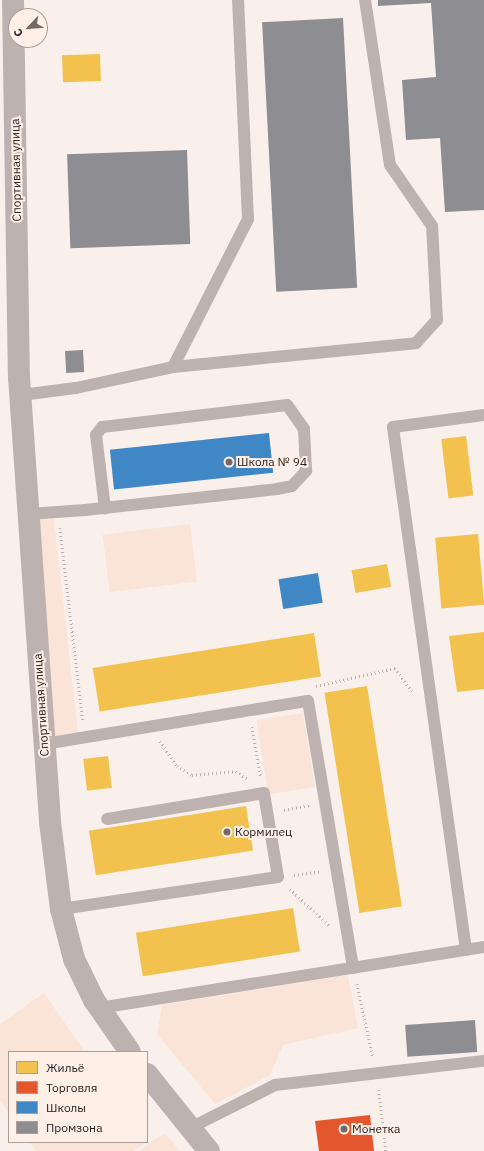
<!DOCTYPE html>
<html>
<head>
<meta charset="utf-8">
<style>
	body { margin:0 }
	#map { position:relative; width:484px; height:1151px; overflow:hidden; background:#f9f0ec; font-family:"IBM Plex Sans",sans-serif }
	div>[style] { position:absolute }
	.green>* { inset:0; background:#fae3d7; transform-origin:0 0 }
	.homes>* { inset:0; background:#f2c14e; transform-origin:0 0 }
	.shops>* { inset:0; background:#e4572e }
	.schools>* { inset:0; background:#3f88c5; transform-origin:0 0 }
	.industry>* { inset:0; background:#8d8d92; transform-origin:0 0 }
	.path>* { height:2.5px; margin-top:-1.25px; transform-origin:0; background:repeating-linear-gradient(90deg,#bbb1af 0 1px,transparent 0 4px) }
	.service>* { height:12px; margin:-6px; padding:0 6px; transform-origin:6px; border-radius:6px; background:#beb2b0 }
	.minor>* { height:22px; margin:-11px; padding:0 11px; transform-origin:11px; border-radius:11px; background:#beb2b0 }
	.dots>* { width:11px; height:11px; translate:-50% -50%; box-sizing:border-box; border:2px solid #feefe7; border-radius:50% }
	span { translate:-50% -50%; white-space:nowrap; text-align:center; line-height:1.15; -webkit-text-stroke:4px #feefe7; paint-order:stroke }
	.street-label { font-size:12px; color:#28221f }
	.poi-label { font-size:12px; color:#28221f }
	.left { translate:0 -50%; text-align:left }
	.legend { position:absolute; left:8px; top:1051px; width:140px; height:92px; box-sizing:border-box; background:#feefe7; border:1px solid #a89d97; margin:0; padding:5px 7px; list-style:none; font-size:12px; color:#28221f }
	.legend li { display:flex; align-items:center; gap:8px; height:20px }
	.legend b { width:20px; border:1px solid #a89d97 }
	.north { position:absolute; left:8px; top:8px; width:40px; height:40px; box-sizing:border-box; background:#feefe7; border:1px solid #a89d97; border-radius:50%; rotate:244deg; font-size:11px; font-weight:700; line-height:16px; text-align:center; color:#28221f }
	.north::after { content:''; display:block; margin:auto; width:14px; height:18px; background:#716a67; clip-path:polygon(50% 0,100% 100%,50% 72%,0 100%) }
</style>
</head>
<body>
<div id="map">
	<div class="green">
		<div style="clip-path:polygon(54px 519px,78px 732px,50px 737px,34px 520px)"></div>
		<div style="left:190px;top:524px;width:58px;height:88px;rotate:83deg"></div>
		<div style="left:303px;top:713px;width:75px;height:47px;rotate:81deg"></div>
		<div style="clip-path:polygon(348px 975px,358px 1028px,283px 1045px,270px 1075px,215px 1104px,157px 1034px,162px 1005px)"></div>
		<div style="clip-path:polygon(44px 993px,85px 1052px,9px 1052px,9px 1113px,0 1100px,0 1024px)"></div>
		<div style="clip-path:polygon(165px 1133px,180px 1151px,139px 1151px)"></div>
		<div style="clip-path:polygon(29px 1142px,146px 1142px,133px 1151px,36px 1151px)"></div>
	</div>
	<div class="homes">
		<div style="left:100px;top:54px;width:27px;height:38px;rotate:88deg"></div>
		<div style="left:466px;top:436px;width:60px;height:25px;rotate:83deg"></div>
		<div style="left:478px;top:534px;width:71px;height:43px;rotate:85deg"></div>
		<div style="left:387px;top:564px;width:23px;height:36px;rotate:80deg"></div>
		<div style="clip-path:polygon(484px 632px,484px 689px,457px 692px,449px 636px)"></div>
		<div style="left:314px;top:633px;width:44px;height:224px;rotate:81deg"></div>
		<div style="left:367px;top:686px;width:223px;height:43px;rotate:81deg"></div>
		<div style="left:108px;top:756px;width:32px;height:25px;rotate:83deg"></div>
		<div style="left:246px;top:806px;width:45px;height:159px;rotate:81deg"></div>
		<div style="left:293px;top:908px;width:44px;height:159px;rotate:81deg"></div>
	</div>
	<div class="shops">
		<div style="clip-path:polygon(370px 1115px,374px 1151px,319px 1151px,315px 1121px)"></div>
	</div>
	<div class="schools">
		<div style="left:269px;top:433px;width:40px;height:160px;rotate:84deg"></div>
		<div style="left:318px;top:573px;width:30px;height:40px;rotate:81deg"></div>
	</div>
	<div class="industry">
		<div style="clip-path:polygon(378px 0,484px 0,484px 210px,445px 212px,440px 138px,406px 140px,402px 80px,436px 77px,431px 3px,378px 6px)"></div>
		<div style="left:343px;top:18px;width:270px;height:81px;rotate:87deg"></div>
		<div style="left:187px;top:150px;width:94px;height:120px;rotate:88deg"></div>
		<div style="left:83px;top:350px;width:22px;height:18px;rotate:87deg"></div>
		<div style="left:475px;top:1020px;width:32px;height:70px;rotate:86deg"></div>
	</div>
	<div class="path">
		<div style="left:60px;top:528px;width:195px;rotate:83.2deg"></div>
		<div style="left:316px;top:686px;width:81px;rotate:-12.8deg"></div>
		<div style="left:395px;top:668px;width:29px;rotate:54deg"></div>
		<div style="left:252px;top:727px;width:51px;rotate:79.8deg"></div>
		<div style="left:160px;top:741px;width:30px;rotate:56deg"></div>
		<div style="left:177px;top:766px;width:17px;rotate:31deg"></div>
		<div style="left:192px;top:775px;width:44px;rotate:-5.2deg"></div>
		<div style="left:236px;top:771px;width:14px;rotate:36deg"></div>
		<div style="left:284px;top:810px;width:26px;rotate:-11deg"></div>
		<div style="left:294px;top:875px;width:27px;rotate:-8deg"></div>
		<div style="left:290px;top:889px;width:53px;rotate:42.7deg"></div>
		<div style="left:357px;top:984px;width:75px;rotate:77.6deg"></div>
		<div style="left:379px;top:1090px;width:61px;rotate:83.5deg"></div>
	</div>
	<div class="service">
		<div style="left:173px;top:367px;width:166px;rotate:-63.1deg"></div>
		<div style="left:248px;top:219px;width:219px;rotate:-92.6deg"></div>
		<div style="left:21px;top:395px;width:55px;rotate:-7.3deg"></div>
		<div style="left:76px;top:388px;width:99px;rotate:-12.2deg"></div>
		<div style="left:173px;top:367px;width:244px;rotate:-5.6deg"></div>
		<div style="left:416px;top:343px;width:31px;rotate:-48deg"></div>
		<div style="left:437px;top:320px;width:94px;rotate:-93deg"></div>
		<div style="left:432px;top:226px;width:74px;rotate:-124.5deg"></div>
		<div style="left:390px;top:165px;width:167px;rotate:-98.6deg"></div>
		<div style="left:29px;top:514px;width:56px;rotate:-4.1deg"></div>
		<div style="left:85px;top:510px;width:193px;rotate:-6.2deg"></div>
		<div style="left:277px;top:489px;width:15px;rotate:-11deg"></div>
		<div style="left:292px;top:486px;width:21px;rotate:-47deg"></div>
		<div style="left:306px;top:471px;width:42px;rotate:-92.7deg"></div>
		<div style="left:304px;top:429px;width:29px;rotate:-125deg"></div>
		<div style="left:287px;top:405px;width:186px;rotate:173.2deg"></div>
		<div style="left:102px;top:427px;width:10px;rotate:127deg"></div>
		<div style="left:96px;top:435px;width:74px;rotate:83deg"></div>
		<div style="left:44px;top:744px;width:267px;rotate:-9.3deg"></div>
		<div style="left:308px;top:701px;width:271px;rotate:80.4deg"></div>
		<div style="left:61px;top:909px;width:219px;rotate:-8.4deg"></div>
		<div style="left:278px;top:877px;width:85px;rotate:-99.5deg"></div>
		<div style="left:264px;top:793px;width:159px;rotate:170.6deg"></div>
		<div style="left:466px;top:950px;width:528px;rotate:-97.95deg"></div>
		<div style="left:393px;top:427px;width:92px;rotate:-7.5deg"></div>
		<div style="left:99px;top:1008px;width:390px;rotate:-9deg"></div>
		<div style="left:190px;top:1128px;width:95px;rotate:-26.8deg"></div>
		<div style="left:275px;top:1085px;width:210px;rotate:-6.6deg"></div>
	</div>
	<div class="minor">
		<div style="left:13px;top:0;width:377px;rotate:89.1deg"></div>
		<div style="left:19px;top:377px;width:446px;rotate:86deg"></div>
		<div style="left:50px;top:822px;width:88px;rotate:82.8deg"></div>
		<div style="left:61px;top:909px;width:52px;rotate:75.4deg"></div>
		<div style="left:74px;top:959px;width:46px;rotate:64deg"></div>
		<div style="left:94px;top:1000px;width:63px;rotate:55.3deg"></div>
		<div style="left:147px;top:1074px;width:99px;rotate:51.2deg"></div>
	</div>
	<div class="dots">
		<div style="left:229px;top:462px;background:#716a67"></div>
		<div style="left:227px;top:832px;background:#716a67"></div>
		<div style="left:344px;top:1129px;background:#716a67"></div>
	</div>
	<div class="street-label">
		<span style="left:16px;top:170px;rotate:-91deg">Спортивная улица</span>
		<span style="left:41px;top:705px;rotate:-94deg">Спортивная улица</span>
	</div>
	<div class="poi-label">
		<span class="left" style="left:237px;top:462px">Школа № 94</span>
		<span class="left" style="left:235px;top:832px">Кормилец</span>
		<span class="left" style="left:352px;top:1129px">Монетка</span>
	</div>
	<ul class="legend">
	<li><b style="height:11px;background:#f2c14e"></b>Жильё</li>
	<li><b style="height:11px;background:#e4572e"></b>Торговля</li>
	<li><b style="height:11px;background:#3f88c5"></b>Школы</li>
	<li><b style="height:11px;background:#8d8d92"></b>Промзона</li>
	</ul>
	<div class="north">С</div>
</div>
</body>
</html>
